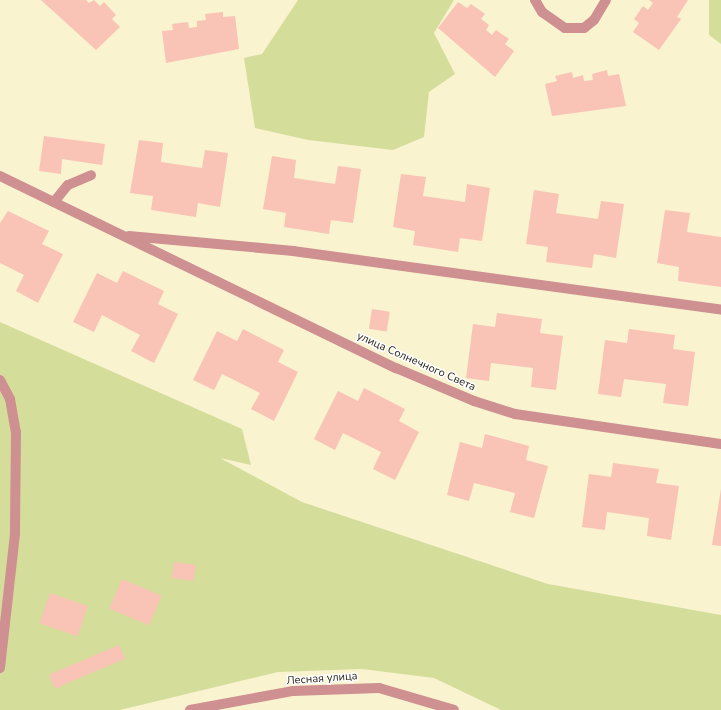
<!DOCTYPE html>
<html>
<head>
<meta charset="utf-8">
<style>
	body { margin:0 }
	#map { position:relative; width:721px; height:710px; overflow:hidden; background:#f9f3d0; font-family:"Nunito Sans",sans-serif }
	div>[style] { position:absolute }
	.green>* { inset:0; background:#d5dd9b }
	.building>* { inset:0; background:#f9c3b5; transform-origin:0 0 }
	.minor>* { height:10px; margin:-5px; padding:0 5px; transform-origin:5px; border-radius:5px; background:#ce9090 }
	span { translate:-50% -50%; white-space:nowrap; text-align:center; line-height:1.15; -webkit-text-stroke:3px #fff; paint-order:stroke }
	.street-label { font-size:11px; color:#262316 }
</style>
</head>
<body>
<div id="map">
	<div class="green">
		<div style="clip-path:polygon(298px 0,454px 0,434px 33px,455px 74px,429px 92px,424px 137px,393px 150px,308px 140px,255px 128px,244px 58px,262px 54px)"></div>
		<div style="clip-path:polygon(709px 0,721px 0,721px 44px,709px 35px)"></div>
		<div style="clip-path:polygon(0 322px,242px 429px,251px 465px,220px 458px,302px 502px,548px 584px,721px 615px,721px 710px,501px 710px,434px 678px,362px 669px,278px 672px,120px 710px,0 710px)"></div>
	</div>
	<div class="building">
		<div style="clip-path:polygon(41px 0,86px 0,89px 3px,94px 0,100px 6px,104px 2px,116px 15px,112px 19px,120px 27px,96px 50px)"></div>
		<div style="clip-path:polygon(649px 0,688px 0,677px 17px,681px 19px,659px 50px,633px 32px,639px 23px,634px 19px,643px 6px,648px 10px,653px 3px)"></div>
		<div style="clip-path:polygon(458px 2px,467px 8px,471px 4px,485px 14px,481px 19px,489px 25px,486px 30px,492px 35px,496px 30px,509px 39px,505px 44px,514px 51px,495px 77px,438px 28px)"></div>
		<div style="clip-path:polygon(223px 12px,223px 17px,235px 16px,239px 49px,166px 63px,162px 31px,173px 30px,172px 24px,188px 22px,189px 28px,197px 27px,197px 21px,206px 20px,205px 14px)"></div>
		<div style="clip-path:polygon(607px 70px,608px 76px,619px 74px,626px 106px,552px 116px,545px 84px,557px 81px,555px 76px,572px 72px,573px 78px,583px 75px,584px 81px,593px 80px,592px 74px)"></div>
		<div style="clip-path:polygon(44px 136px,105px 144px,102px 165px,62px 159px,61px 174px,39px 171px)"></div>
		<div style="clip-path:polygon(139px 140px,163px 143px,161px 162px,202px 168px,205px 150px,228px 153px,220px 207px,198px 203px,196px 217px,151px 210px,153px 196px,130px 193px)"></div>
		<div style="clip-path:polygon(272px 156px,296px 160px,294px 178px,335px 184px,338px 166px,361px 169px,353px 223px,331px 220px,329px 234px,284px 227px,286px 213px,263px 209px)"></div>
		<div style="clip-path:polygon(401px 174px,426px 177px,423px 196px,465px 202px,467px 184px,490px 188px,482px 241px,460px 238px,458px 252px,413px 245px,415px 231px,393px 227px)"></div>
		<div style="clip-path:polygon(534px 190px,559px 194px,556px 213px,598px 219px,601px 201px,624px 204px,616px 258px,594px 254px,592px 268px,546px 262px,548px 247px,526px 244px)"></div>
		<div style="clip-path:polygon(665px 210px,690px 213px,687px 232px,721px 237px,721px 287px,678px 281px,679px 267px,657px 263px)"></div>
		<div style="clip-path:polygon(8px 211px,49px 231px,42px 244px,63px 254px,38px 303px,16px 291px,24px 275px,0 263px,0 223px)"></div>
		<div style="clip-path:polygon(123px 271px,164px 291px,158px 304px,178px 314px,154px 363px,131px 351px,140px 335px,102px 315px,94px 332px,73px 322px,97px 273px,117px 283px)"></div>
		<div style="left:372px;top:309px;width:18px;height:20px;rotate:9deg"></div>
		<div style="clip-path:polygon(497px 313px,542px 319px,540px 333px,563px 336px,556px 390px,531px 387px,533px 368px,491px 363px,489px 381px,466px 378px,473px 324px,495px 327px)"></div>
		<div style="clip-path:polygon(243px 329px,284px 350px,278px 362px,298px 372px,274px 421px,251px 409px,260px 393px,222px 374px,214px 390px,193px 380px,217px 331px,237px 341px)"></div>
		<div style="clip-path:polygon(629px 329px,675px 335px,673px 349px,695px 352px,688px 406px,663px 403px,666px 384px,624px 379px,621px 397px,598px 394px,605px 340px,627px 343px)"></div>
		<div style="clip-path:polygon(364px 388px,405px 409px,399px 421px,419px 432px,395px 480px,373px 469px,381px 452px,343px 433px,335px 450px,314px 439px,338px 391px,358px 401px)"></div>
		<div style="clip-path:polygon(485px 434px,529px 446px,526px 460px,548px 466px,534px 518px,510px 512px,515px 493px,474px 483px,469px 501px,447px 495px,460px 442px,482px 448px)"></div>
		<div style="clip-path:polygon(613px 463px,659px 469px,656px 483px,679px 486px,671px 540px,647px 536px,649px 518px,607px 512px,605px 530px,582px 527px,589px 474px,611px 477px)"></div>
		<div style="clip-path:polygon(721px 489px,721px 546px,712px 545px)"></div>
		<div style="left:174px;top:562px;width:22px;height:16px;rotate:8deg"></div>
		<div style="left:122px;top:579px;width:43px;height:32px;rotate:23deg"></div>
		<div style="left:50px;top:593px;width:40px;height:32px;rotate:19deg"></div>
		<div style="left:119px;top:645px;width:15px;height:76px;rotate:67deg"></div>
	</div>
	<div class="minor">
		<div style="left:535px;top:0;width:14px;rotate:60deg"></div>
		<div style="left:542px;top:12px;width:28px;rotate:35deg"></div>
		<div style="left:565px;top:28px;width:19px"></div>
		<div style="left:584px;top:28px;width:13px;rotate:-39deg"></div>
		<div style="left:594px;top:20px;width:23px;rotate:-59deg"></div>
		<div style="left:0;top:176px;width:440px;rotate:25.9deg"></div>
		<div style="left:396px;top:368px;width:85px;rotate:22.9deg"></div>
		<div style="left:474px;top:401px;width:43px;rotate:17.6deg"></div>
		<div style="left:515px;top:414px;width:208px;rotate:8.3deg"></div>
		<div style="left:54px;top:202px;width:22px;rotate:-51deg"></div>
		<div style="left:68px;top:185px;width:25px;rotate:-23deg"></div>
		<div style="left:129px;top:236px;width:165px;rotate:5.2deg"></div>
		<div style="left:293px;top:251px;width:432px;rotate:7.8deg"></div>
		<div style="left:0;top:380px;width:21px;rotate:62deg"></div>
		<div style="left:10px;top:399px;width:34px;rotate:80deg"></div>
		<div style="left:16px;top:432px;width:102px;rotate:90.6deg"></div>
		<div style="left:15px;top:534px;width:135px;rotate:96.4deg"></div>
		<div style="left:190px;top:710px;width:105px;rotate:-10.5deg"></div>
		<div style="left:293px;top:691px;width:86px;rotate:-2deg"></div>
		<div style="left:379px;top:688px;width:78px;rotate:16.3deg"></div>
	</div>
	<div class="street-label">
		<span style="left:416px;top:362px;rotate:24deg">улица Солнечного Света</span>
		<span style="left:322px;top:679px;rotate:-4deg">Лесная улица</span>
	</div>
</div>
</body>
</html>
